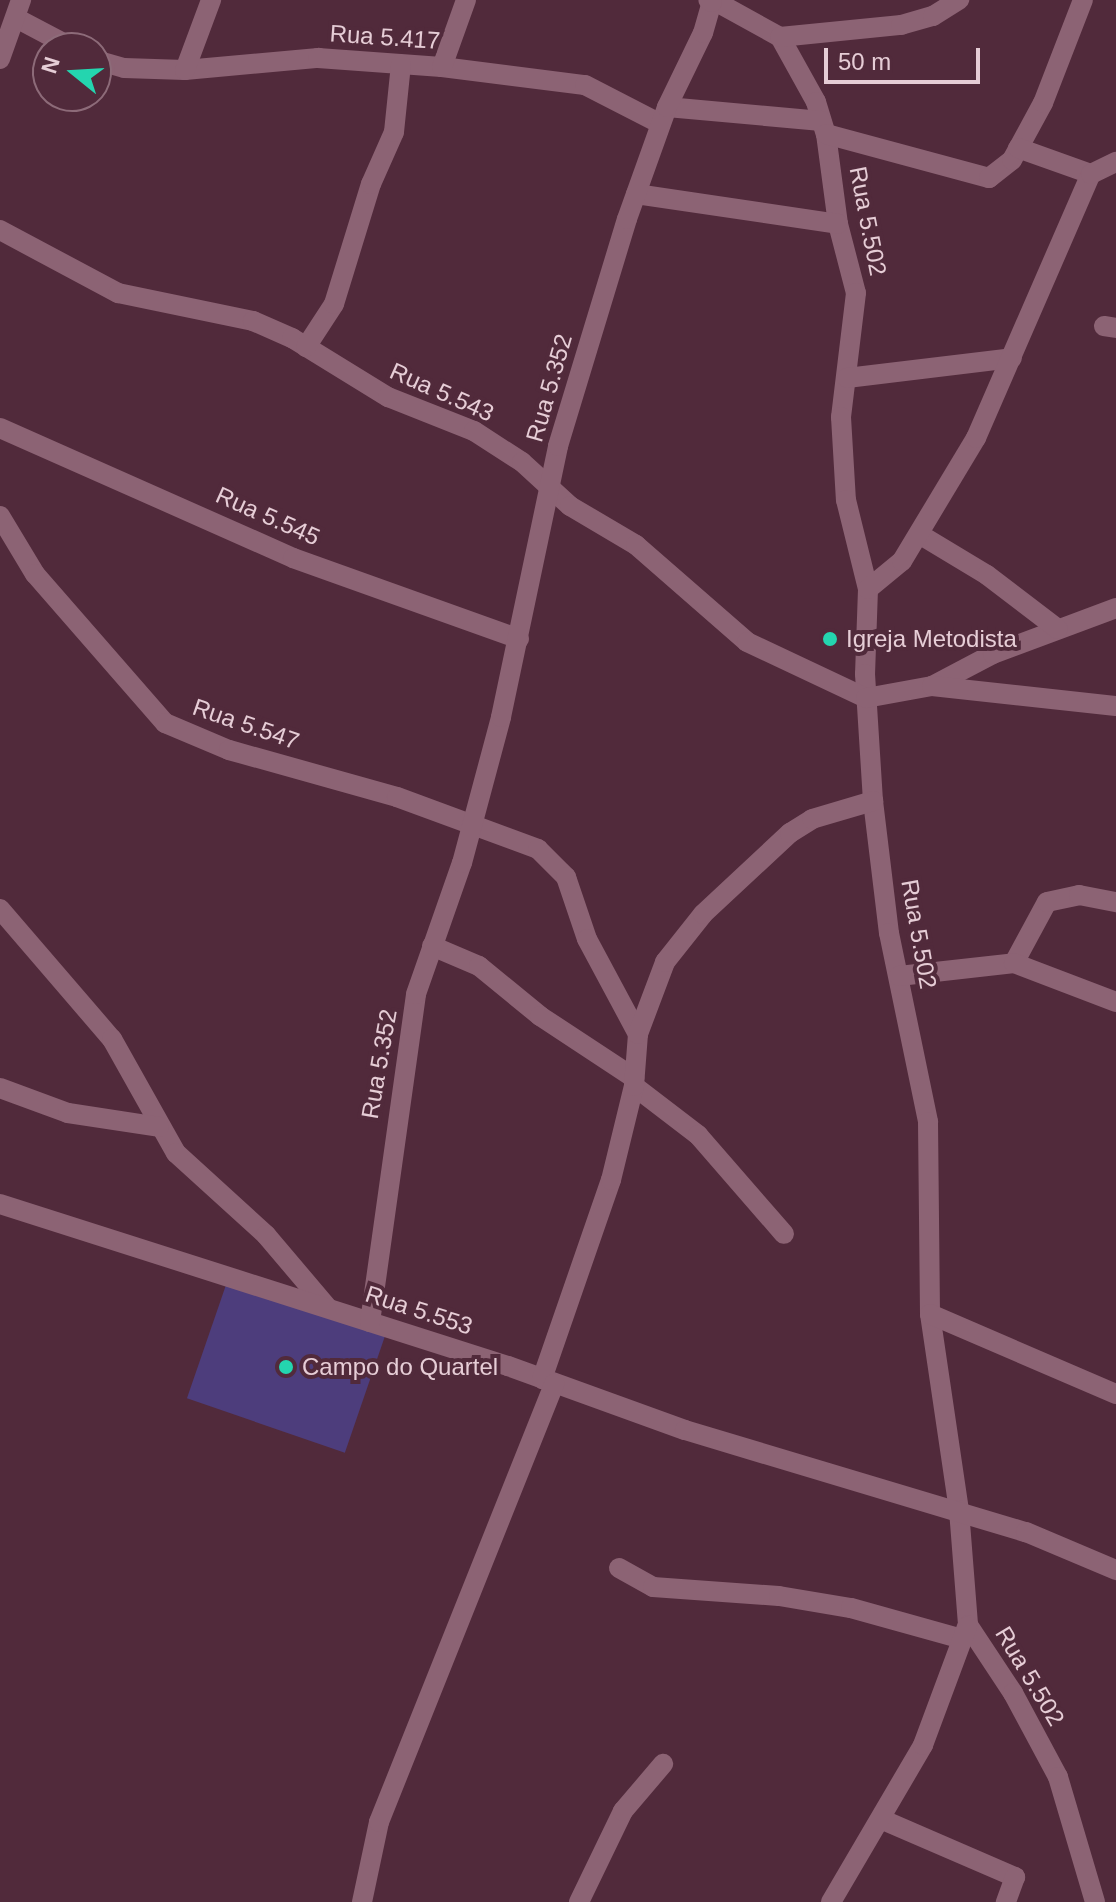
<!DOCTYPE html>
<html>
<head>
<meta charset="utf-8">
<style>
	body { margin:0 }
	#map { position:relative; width:1116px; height:1902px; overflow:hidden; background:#512a3b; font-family:Helvetica,sans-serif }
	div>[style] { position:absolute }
	.green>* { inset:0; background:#4d3d7c; transform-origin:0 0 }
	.minor>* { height:20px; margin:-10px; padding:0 10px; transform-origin:10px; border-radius:10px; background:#8c6374 }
	.dots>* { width:22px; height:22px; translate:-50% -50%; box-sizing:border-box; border:4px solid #512a3b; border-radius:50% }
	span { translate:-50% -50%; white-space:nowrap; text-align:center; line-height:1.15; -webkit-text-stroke:8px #512a3b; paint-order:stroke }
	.street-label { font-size:24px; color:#e6cdd6 }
	.poi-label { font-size:24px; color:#e6cdd6 }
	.left { translate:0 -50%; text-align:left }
	.north { position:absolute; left:32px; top:32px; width:80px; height:80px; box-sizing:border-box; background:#512a3b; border:2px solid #8d6b79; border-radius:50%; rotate:288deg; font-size:22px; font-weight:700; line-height:32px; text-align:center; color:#e6cdd6 }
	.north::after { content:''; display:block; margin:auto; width:28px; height:36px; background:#24d5af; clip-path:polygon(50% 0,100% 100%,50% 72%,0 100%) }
	.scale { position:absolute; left:824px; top:48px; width:156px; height:36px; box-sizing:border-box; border:4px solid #e6cdd6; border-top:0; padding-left:10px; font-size:24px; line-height:28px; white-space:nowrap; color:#e6cdd6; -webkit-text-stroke:6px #512a3b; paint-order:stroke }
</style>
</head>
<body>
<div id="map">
	<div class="green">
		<div style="left:227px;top:1282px;width:167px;height:123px;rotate:19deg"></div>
	</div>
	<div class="minor">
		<div style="left:713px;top:0;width:77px;rotate:28.9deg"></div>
		<div style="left:780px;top:37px;width:74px;rotate:61deg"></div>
		<div style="left:816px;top:102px;width:34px;rotate:73deg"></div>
		<div style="left:826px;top:134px;width:91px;rotate:82.4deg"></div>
		<div style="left:838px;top:224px;width:71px;rotate:75.4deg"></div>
		<div style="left:856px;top:293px;width:125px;rotate:96.9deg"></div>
		<div style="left:841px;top:417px;width:83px;rotate:86.6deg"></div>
		<div style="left:846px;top:500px;width:92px;rotate:76.1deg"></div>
		<div style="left:868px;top:589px;width:85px;rotate:92deg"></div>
		<div style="left:865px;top:674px;width:127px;rotate:86.4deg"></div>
		<div style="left:873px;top:801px;width:133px;rotate:83.1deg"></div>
		<div style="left:889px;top:933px;width:193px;rotate:78.3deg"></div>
		<div style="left:928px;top:1122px;width:192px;rotate:89.4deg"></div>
		<div style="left:930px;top:1314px;width:198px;rotate:81.6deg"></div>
		<div style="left:959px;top:1510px;width:115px;rotate:85.5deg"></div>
		<div style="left:968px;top:1625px;width:82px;rotate:56.5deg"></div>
		<div style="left:1013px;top:1693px;width:95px;rotate:61.8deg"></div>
		<div style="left:1058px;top:1777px;width:130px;rotate:73.5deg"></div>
		<div style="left:16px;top:18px;width:64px;rotate:27.8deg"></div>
		<div style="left:780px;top:37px;width:122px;rotate:-5.7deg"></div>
		<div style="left:901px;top:25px;width:33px;rotate:-16deg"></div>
		<div style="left:933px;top:16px;width:31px;rotate:-32deg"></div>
		<div style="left:0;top:59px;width:63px;rotate:-70.4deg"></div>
		<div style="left:96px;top:60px;width:29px;rotate:16deg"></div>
		<div style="left:124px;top:68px;width:61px;rotate:1.9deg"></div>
		<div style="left:185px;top:70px;width:134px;rotate:-5.2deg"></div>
		<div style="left:318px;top:58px;width:124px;rotate:4.2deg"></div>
		<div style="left:442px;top:67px;width:144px;rotate:7.2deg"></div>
		<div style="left:585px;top:85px;width:85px;rotate:27.2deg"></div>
		<div style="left:442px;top:67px;width:71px;rotate:-70.3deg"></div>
		<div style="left:185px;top:70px;width:75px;rotate:-69.6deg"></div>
		<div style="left:667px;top:107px;width:155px;rotate:5.2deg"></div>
		<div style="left:826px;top:134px;width:169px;rotate:15.1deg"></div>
		<div style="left:989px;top:178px;width:29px;rotate:-38deg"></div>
		<div style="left:1012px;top:160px;width:65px;rotate:-61.5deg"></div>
		<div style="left:1043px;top:103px;width:110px;rotate:-68.8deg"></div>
		<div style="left:1018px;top:148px;width:77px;rotate:19.6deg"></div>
		<div style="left:636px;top:194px;width:204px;rotate:8.4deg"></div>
		<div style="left:0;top:230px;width:134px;rotate:28.1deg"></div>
		<div style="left:118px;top:293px;width:138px;rotate:11.7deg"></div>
		<div style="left:253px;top:321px;width:43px;rotate:23.6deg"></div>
		<div style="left:292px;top:338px;width:113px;rotate:31.6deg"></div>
		<div style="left:388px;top:397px;width:92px;rotate:21.6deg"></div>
		<div style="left:474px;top:431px;width:57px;rotate:32.9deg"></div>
		<div style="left:522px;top:462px;width:65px;rotate:42.5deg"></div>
		<div style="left:570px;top:506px;width:77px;rotate:30.6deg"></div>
		<div style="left:636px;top:545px;width:147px;rotate:41.1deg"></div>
		<div style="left:747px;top:642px;width:132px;rotate:25.2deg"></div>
		<div style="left:866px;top:698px;width:67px;rotate:-10.3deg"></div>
		<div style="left:932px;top:686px;width:69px;rotate:-27.7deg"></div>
		<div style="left:993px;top:654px;width:131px;rotate:-20.5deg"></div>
		<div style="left:1104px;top:326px;width:12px;rotate:9deg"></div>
		<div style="left:306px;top:347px;width:51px;rotate:-56.9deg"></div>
		<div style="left:334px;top:304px;width:126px;rotate:-72.9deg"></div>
		<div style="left:371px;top:184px;width:57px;rotate:-66.1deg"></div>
		<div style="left:394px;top:132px;width:68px;rotate:-84.1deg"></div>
		<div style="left:847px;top:378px;width:166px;rotate:-6.9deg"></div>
		<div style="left:0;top:428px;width:321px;rotate:23.9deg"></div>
		<div style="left:293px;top:558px;width:240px;rotate:19.7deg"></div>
		<div style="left:0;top:516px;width:68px;rotate:58.9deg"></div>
		<div style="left:35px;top:574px;width:198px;rotate:48.9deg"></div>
		<div style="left:165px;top:723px;width:69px;rotate:22.9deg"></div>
		<div style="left:229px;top:750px;width:174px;rotate:15.6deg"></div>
		<div style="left:397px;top:797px;width:150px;rotate:20.2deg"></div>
		<div style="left:538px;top:849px;width:40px;rotate:45deg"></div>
		<div style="left:566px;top:877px;width:65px;rotate:71.3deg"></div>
		<div style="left:587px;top:939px;width:108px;rotate:61.8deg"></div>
		<div style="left:919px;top:534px;width:79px;rotate:31.1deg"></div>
		<div style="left:987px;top:575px;width:89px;rotate:37.3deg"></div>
		<div style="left:868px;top:589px;width:44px;rotate:-39.5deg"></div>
		<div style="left:902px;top:561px;width:144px;rotate:-59deg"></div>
		<div style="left:976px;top:438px;width:288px;rotate:-66.5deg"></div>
		<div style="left:1091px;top:174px;width:28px;rotate:-26deg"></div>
		<div style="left:932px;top:686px;width:185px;rotate:6.2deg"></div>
		<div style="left:0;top:909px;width:172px;rotate:49.3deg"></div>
		<div style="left:112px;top:1039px;width:131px;rotate:60.7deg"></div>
		<div style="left:176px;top:1153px;width:122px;rotate:42.3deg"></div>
		<div style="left:266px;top:1235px;width:94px;rotate:49.7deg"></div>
		<div style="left:432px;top:946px;width:51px;rotate:23.1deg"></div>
		<div style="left:479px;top:966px;width:79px;rotate:39.3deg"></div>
		<div style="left:540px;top:1016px;width:113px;rotate:33.4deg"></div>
		<div style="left:1014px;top:963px;width:69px;rotate:-61.6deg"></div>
		<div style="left:1047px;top:902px;width:33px;rotate:-12deg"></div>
		<div style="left:1079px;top:895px;width:38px;rotate:11deg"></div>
		<div style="left:899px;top:976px;width:116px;rotate:-6.4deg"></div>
		<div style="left:1014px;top:963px;width:109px;rotate:20.9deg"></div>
		<div style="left:634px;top:1086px;width:81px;rotate:37.4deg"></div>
		<div style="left:698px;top:1135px;width:131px;rotate:49deg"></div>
		<div style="left:0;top:1088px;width:72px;rotate:20.2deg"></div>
		<div style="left:68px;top:1113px;width:92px;rotate:8.7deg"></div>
		<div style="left:0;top:1204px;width:533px;rotate:17.69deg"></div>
		<div style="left:508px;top:1366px;width:188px;rotate:19.9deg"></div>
		<div style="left:685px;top:1430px;width:356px;rotate:16.7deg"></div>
		<div style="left:1026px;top:1532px;width:98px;rotate:22.9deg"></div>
		<div style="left:930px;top:1314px;width:202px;rotate:23.3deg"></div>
		<div style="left:370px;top:1322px;width:331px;rotate:-82deg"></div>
		<div style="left:416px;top:994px;width:139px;rotate:-70.7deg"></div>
		<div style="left:462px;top:863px;width:151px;rotate:-75deg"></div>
		<div style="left:501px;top:717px;width:277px;rotate:-78.1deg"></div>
		<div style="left:558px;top:446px;width:237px;rotate:-73.1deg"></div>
		<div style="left:627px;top:219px;width:119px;rotate:-70.3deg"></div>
		<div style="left:667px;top:107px;width:82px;rotate:-64.1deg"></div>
		<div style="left:703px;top:33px;width:32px;rotate:-74deg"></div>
		<div style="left:712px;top:2px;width:4px;rotate:-153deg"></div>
		<div style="left:542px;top:1379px;width:211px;rotate:-70.9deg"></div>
		<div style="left:611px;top:1180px;width:97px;rotate:-76.3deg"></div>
		<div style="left:634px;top:1086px;width:52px;rotate:-85.6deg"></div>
		<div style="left:638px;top:1034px;width:77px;rotate:-69.4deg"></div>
		<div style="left:665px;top:962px;width:61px;rotate:-51.6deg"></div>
		<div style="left:703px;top:914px;width:119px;rotate:-43deg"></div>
		<div style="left:790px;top:833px;width:26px;rotate:-32deg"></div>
		<div style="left:812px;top:819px;width:64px;rotate:-16.4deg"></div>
		<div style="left:619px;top:1568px;width:39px;rotate:29deg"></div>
		<div style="left:653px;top:1587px;width:126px;rotate:4.1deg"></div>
		<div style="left:779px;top:1596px;width:73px;rotate:9.5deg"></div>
		<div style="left:851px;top:1608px;width:115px;rotate:15.6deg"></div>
		<div style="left:883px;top:1820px;width:144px;rotate:23.4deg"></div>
		<div style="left:1015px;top:1877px;width:27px;rotate:110deg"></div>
		<div style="left:362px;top:1902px;width:82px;rotate:-78deg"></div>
		<div style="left:379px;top:1822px;width:472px;rotate:-68.2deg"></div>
		<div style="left:579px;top:1902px;width:101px;rotate:-64.2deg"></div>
		<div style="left:623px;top:1811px;width:62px;rotate:-49.6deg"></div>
		<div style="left:831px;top:1902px;width:182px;rotate:-59.6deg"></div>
		<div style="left:923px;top:1745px;width:126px;rotate:-69.6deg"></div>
	</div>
	<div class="dots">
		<div style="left:830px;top:639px;background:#24d5af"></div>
		<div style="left:286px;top:1367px;background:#24d5af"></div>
	</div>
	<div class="street-label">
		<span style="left:385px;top:37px;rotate:4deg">Rua 5.417</span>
		<span style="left:868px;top:221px;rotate:79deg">Rua 5.502</span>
		<span style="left:549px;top:388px;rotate:-74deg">Rua 5.352</span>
		<span style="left:442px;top:392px;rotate:24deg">Rua 5.543</span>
		<span style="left:268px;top:516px;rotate:24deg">Rua 5.545</span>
		<span style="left:246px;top:724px;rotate:19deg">Rua 5.547</span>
		<span style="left:919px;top:934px;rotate:80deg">Rua 5.502</span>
		<span style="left:379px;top:1064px;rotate:-80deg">Rua 5.352</span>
		<span style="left:419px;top:1310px;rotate:18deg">Rua 5.553</span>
		<span style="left:1030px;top:1676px;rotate:59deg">Rua 5.502</span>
	</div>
	<div class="poi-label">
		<span class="left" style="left:846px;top:639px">Igreja Metodista</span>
		<span class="left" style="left:302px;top:1367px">Campo do Quartel</span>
	</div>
	<div class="north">N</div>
	<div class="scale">50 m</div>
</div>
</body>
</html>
